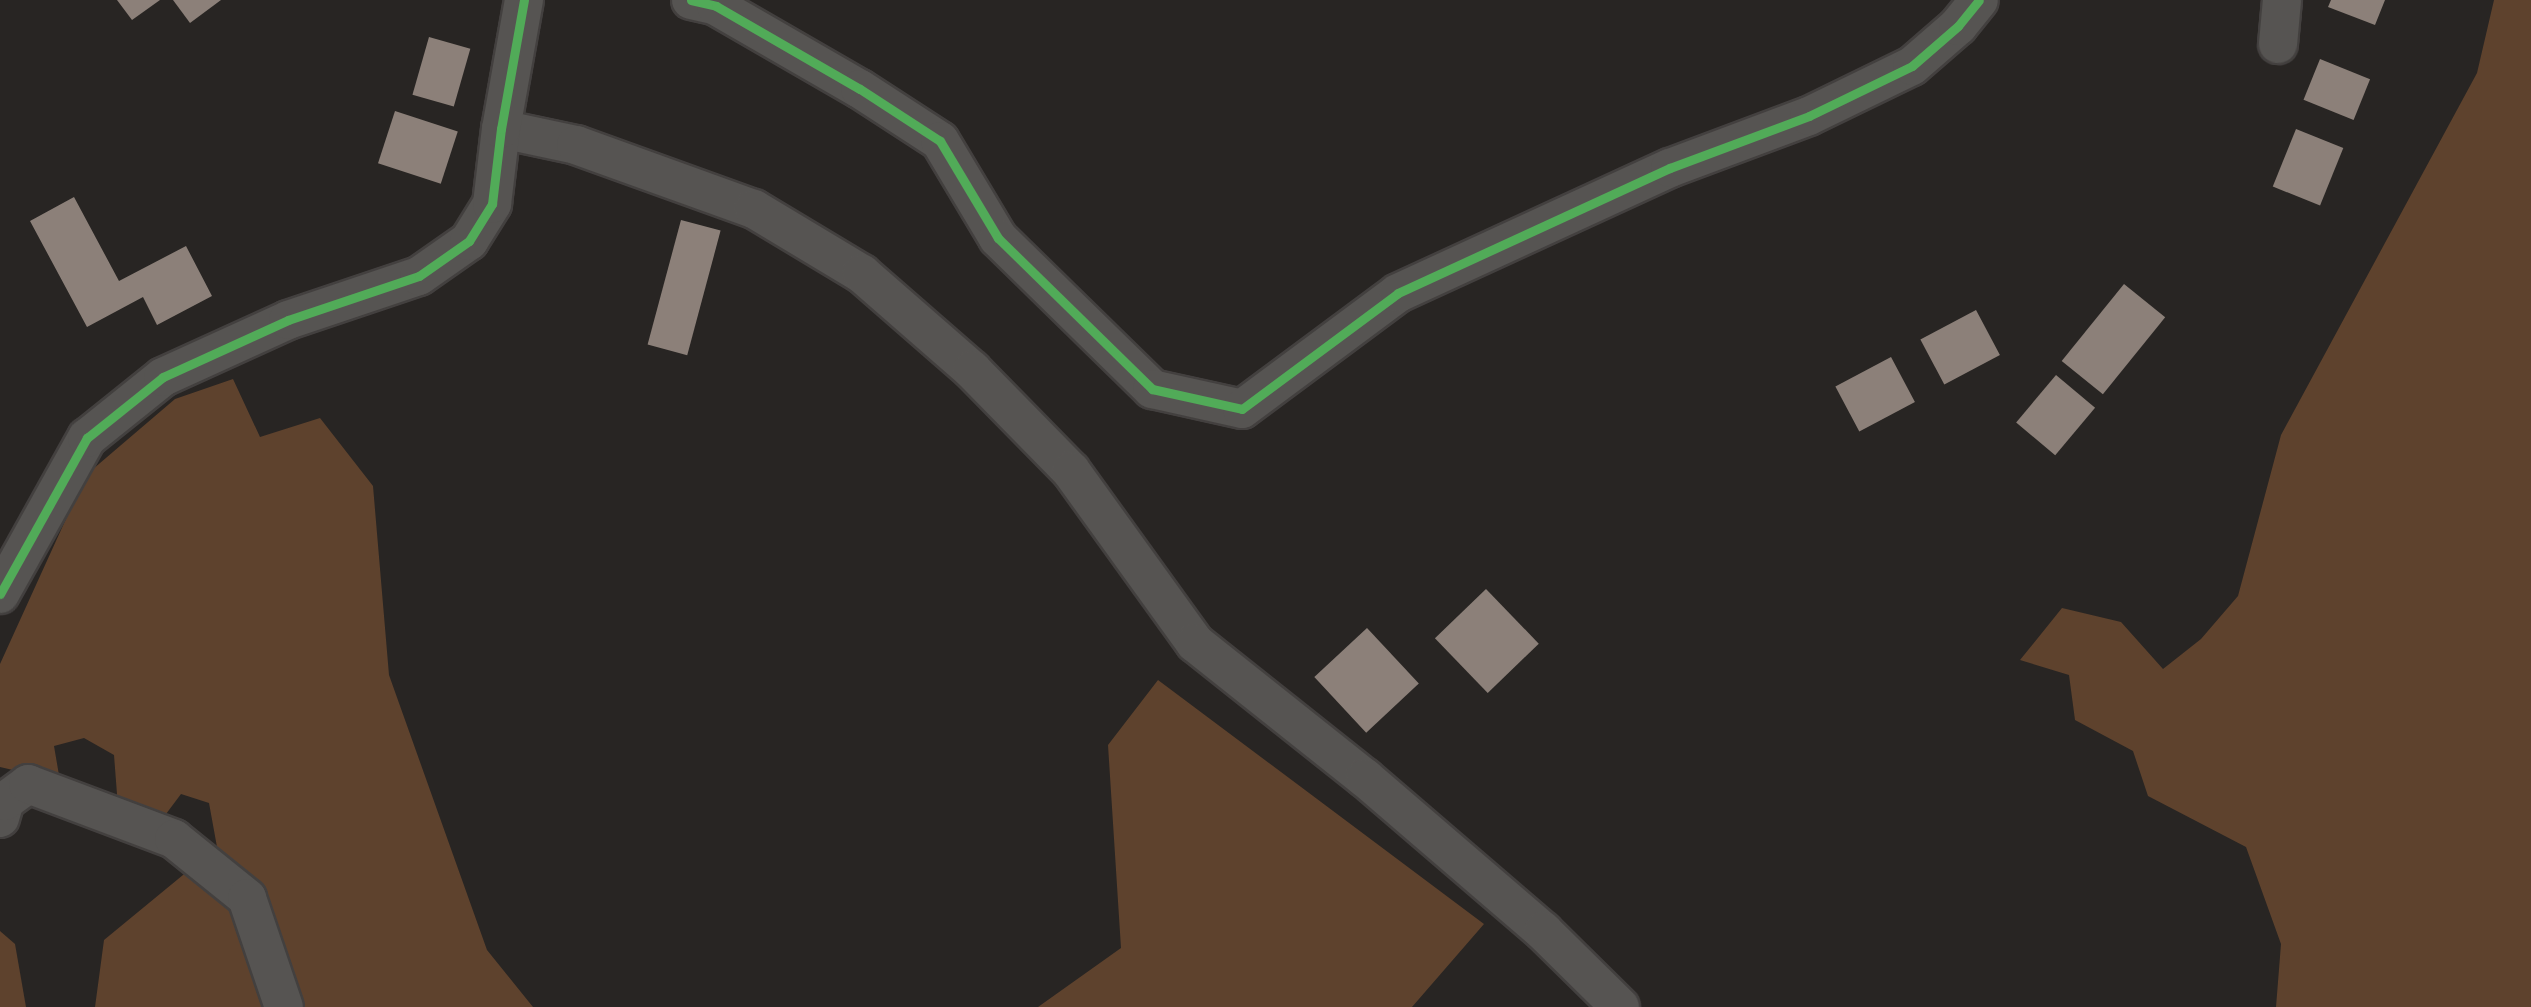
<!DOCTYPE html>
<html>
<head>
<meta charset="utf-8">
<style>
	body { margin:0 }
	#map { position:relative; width:2531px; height:1007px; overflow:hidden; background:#282523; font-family:Rubik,sans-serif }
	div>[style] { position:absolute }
	.green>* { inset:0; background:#5e422d }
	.building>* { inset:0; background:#8c8079; transform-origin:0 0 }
	.roads { filter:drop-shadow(2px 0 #43403f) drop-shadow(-2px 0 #43403f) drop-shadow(0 2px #43403f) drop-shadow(0 -2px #43403f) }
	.minor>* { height:38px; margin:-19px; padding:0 19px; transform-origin:19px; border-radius:19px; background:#565452 }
	.cycleway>* { height:9px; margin:-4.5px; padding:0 4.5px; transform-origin:4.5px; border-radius:4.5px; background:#51ab58 }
	span { translate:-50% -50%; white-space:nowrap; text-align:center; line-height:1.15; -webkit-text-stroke:7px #211b17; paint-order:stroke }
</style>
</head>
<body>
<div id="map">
	<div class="green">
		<div style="clip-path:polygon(2494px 0,2531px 0,2531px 1007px,2276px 1007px,2281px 944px,2246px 847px,2148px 796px,2133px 751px,2075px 720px,2069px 675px,2020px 660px,2062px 608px,2121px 622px,2163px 669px,2201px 639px,2238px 596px,2281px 435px,2477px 73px)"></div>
		<div style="clip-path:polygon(233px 379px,260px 437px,320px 418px,373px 486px,389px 675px,487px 950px,533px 1007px,95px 1007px,104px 940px,217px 847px,209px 803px,181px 794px,163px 818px,118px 807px,114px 755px,84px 738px,54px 746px,60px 781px,0 767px,0 664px,86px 475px,175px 399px)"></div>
		<div style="clip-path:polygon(1158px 680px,1484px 924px,1412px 1007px,1038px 1007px,1121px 948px,1108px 745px)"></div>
		<div style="clip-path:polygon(0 931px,15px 944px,26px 1007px,0 1007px)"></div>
	</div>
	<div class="building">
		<div style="clip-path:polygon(117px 0,160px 0,132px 20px)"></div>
		<div style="clip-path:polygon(173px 0,221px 0,190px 23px)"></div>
		<div style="clip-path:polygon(2331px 0,2385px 0,2375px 25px,2328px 7px)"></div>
		<div style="left:429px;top:37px;width:43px;height:60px;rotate:16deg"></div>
		<div style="left:2320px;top:59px;width:54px;height:44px;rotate:22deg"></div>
		<div style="left:395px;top:111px;width:66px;height:55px;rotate:18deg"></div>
		<div style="left:2296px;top:129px;width:51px;height:62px;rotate:22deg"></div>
		<div style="clip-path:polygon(74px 197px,119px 281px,186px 246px,212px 296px,157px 325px,143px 297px,87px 327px,30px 221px)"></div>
		<div style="left:681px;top:220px;width:41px;height:129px;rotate:15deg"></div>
		<div style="left:2124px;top:284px;width:53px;height:99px;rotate:39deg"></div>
		<div style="left:1976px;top:310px;width:51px;height:63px;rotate:62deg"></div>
		<div style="left:1891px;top:357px;width:51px;height:63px;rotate:62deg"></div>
		<div style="left:2056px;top:375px;width:51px;height:62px;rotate:40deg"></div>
		<div style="left:1486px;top:589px;width:76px;height:71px;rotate:46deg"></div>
		<div style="left:1367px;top:628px;width:76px;height:72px;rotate:47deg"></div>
	</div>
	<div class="roads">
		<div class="minor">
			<div style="left:691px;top:0;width:26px;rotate:13deg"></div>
			<div style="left:716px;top:6px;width:166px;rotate:30deg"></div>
			<div style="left:860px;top:89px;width:95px;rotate:33deg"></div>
			<div style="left:940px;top:141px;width:113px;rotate:59.1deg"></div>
			<div style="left:998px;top:238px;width:216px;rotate:44.4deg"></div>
			<div style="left:1152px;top:389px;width:92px;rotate:12.5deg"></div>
			<div style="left:1242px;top:409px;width:194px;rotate:-36.6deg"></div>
			<div style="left:1398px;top:293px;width:299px;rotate:-24.7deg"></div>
			<div style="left:1670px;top:168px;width:148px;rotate:-20.5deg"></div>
			<div style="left:1809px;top:116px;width:114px;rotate:-25.9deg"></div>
			<div style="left:1912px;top:66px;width:61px;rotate:-41deg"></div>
			<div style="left:1958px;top:26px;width:33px;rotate:-51deg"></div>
			<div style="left:2278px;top:44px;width:44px;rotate:-84.8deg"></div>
			<div style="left:501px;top:129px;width:77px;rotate:12deg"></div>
			<div style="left:576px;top:145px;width:189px;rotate:19.8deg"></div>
			<div style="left:754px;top:209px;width:126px;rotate:31deg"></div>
			<div style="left:862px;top:274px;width:146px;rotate:41.1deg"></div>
			<div style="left:972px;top:370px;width:141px;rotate:45.6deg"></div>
			<div style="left:1071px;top:471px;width:212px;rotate:54.2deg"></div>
			<div style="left:1195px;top:643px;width:217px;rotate:38.5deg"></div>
			<div style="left:1365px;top:778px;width:235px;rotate:40.7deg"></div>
			<div style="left:1543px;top:931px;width:108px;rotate:44.6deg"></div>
			<div style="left:0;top:594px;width:179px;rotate:-60.9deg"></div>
			<div style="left:87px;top:438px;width:97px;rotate:-38.8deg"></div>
			<div style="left:163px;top:377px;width:137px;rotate:-24.5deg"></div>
			<div style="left:288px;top:320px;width:138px;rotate:-18.6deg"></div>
			<div style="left:419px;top:276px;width:61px;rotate:-35deg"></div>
			<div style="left:469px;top:241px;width:44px;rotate:-58.1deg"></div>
			<div style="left:492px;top:204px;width:76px;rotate:-83.2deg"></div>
			<div style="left:501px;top:129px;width:131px;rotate:-79.9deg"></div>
			<div style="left:0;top:818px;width:18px;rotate:-74deg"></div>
			<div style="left:5px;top:801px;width:29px;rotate:-36deg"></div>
			<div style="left:28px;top:784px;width:156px;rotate:20.6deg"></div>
			<div style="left:174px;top:839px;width:94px;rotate:38.9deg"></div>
			<div style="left:247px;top:898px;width:115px;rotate:71.3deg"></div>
		</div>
	</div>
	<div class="cycleway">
		<div style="left:691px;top:0;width:26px;rotate:13deg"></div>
		<div style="left:716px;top:6px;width:166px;rotate:30deg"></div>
		<div style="left:860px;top:89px;width:95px;rotate:33deg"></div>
		<div style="left:940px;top:141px;width:113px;rotate:59.1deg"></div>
		<div style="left:998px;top:238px;width:216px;rotate:44.4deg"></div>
		<div style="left:1152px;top:389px;width:92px;rotate:12.5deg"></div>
		<div style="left:1242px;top:409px;width:194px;rotate:-36.6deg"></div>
		<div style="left:1398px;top:293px;width:299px;rotate:-24.7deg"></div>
		<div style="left:1670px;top:168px;width:148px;rotate:-20.5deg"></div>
		<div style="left:1809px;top:116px;width:114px;rotate:-25.9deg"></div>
		<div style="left:1912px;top:66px;width:61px;rotate:-41deg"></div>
		<div style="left:1958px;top:26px;width:33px;rotate:-51deg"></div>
		<div style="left:0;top:594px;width:179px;rotate:-60.9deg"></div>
		<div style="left:87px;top:438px;width:97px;rotate:-38.8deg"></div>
		<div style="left:163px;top:377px;width:137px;rotate:-24.5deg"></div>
		<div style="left:288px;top:320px;width:138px;rotate:-18.6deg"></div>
		<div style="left:419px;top:276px;width:61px;rotate:-35deg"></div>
		<div style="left:469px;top:241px;width:44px;rotate:-58.1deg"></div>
		<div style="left:492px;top:204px;width:76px;rotate:-83.2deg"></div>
		<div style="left:501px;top:129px;width:131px;rotate:-79.9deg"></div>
	</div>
</div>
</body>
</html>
